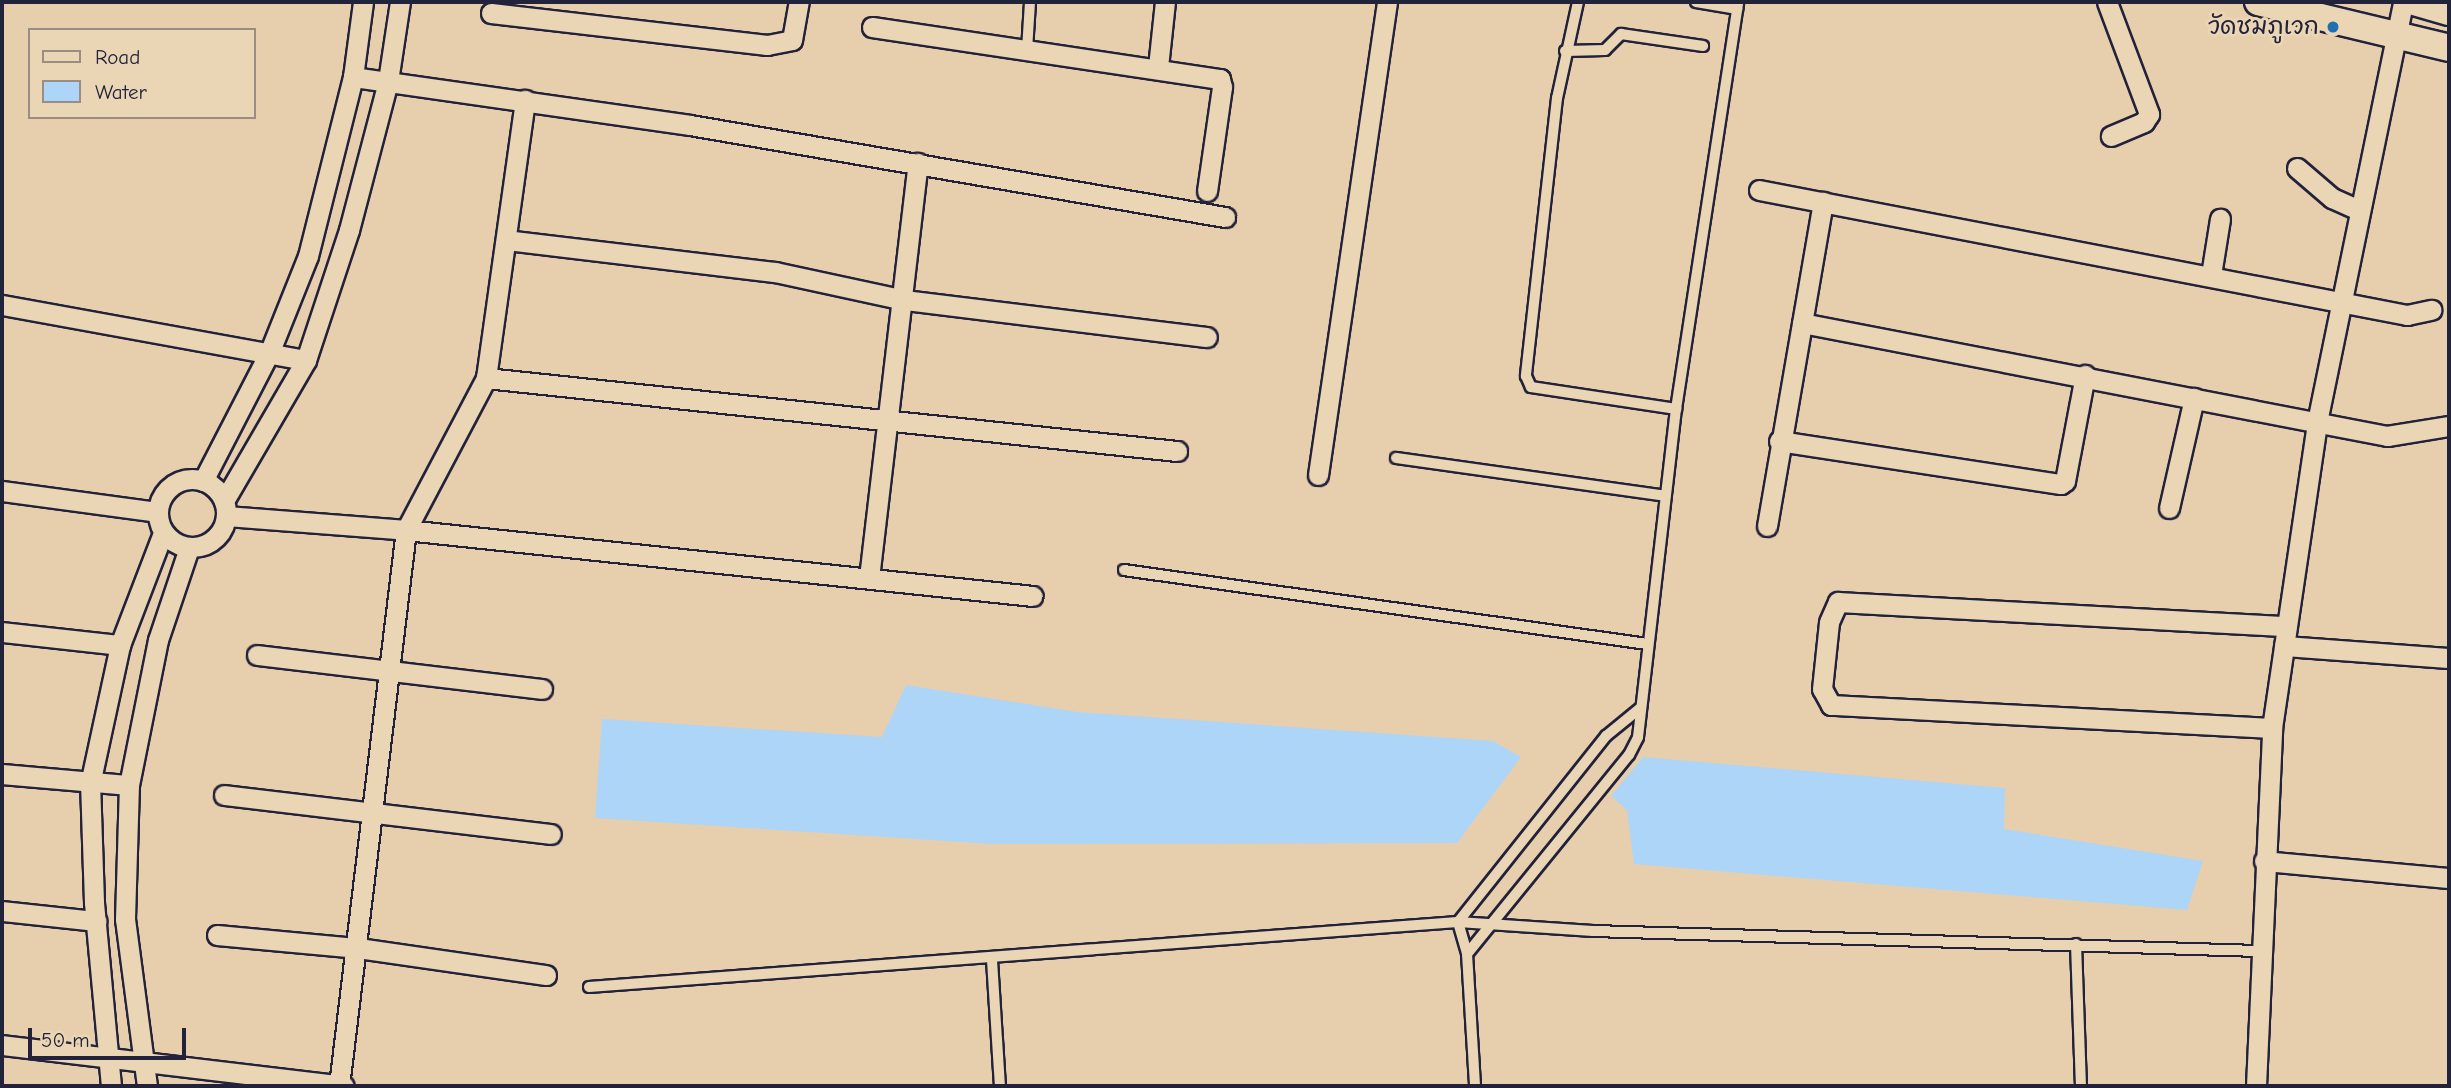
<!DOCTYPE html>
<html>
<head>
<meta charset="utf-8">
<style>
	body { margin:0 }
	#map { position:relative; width:2451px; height:1088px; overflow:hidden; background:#e7ceac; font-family:"Comic Neue","Playpen Sans Thai",sans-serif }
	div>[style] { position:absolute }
	.water>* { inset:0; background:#add5f7 }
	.roads { filter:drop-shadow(2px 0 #22223b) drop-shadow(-2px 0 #22223b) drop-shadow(0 2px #22223b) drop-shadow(0 -2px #22223b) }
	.lane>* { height:10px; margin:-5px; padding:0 5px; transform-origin:5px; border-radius:5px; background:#ead5b4 }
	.street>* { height:19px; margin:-9.5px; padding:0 9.5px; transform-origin:9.5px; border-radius:9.5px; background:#ead5b4 }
	.street>.ring { margin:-9.5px; padding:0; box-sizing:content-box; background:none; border:19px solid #ead5b4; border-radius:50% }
	.secondary>* { height:26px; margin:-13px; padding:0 13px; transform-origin:13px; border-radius:13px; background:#ead5b4 }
	.dots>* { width:19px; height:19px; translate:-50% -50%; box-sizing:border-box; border:4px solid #ead5b4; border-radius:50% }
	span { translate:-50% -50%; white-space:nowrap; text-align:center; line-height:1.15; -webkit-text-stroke:6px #ead5b4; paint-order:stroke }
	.poi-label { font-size:24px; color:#22223b }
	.right { translate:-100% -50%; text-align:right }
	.frame { position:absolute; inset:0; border:4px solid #22223b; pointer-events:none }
	.legend { position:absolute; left:28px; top:28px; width:228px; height:91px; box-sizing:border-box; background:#ead5b4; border:2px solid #9a8d84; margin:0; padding:9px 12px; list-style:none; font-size:21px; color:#22223b }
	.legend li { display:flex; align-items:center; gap:14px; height:35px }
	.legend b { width:35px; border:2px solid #9a8d84 }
	.scale { position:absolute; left:28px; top:1028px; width:158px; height:32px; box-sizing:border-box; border:4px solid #22223b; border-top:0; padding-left:9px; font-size:21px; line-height:24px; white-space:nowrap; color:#22223b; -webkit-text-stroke:5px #ead5b4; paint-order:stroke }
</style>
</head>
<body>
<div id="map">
	<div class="water">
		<div style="clip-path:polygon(906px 685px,1077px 712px,1493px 741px,1521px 757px,1457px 843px,993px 844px,595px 818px,602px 719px,882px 737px)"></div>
		<div style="clip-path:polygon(1643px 757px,2005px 788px,2004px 829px,2203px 861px,2187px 910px,1634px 864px,1627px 810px,1611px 796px)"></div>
	</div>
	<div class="roads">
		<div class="lane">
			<div style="left:1578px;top:2px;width:98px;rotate:102.3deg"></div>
			<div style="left:1557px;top:98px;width:280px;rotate:96.4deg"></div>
			<div style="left:1526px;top:376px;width:12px;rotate:66deg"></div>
			<div style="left:1531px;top:387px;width:147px;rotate:8.6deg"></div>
			<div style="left:1696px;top:2px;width:42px;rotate:9.7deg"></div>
			<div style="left:1027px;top:50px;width:48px;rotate:-86.4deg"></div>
			<div style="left:1565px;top:51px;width:40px;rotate:-1.4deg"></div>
			<div style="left:1605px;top:50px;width:23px;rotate:-45deg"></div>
			<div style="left:1621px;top:34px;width:83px;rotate:8.3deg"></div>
			<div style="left:1396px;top:458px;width:272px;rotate:8deg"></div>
			<div style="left:1124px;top:570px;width:528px;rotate:8.05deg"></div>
			<div style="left:1458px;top:922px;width:238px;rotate:-51.5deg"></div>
			<div style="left:1606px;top:736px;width:43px;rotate:-39.3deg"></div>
			<div style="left:1458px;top:922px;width:33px;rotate:74deg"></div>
			<div style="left:1467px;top:954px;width:132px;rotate:86.5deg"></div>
			<div style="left:2076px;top:944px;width:142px;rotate:88deg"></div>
			<div style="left:1467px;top:954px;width:257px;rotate:-50.9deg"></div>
			<div style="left:1629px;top:755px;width:20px;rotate:-63deg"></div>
			<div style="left:1638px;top:737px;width:330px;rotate:-83.4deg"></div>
			<div style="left:1676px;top:409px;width:412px;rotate:-81.3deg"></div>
			<div style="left:992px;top:960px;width:126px;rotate:86.4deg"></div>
			<div style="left:589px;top:987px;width:871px;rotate:-4.28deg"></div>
			<div style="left:1458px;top:922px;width:135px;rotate:3.8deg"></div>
			<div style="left:1593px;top:931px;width:666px;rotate:1.72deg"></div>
		</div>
		<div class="street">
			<div style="left:2107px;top:2px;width:120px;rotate:69.4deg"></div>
			<div style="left:2149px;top:114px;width:9px;rotate:122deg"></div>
			<div style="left:2144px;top:122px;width:36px;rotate:157deg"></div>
			<div style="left:491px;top:13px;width:278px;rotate:6.6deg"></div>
			<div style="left:767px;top:45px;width:25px;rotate:-11deg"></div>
			<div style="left:792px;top:40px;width:39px;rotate:-80deg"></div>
			<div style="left:872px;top:27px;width:352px;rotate:8.5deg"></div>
			<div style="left:1220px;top:79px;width:8px;rotate:76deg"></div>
			<div style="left:1222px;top:87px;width:105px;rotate:98.2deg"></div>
			<div style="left:1158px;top:67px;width:65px;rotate:-83.9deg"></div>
			<div style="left:353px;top:77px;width:340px;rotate:8.1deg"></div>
			<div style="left:690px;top:125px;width:543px;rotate:9.76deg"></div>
			<div style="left:2297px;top:168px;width:46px;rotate:40.6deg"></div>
			<div style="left:2332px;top:198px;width:30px;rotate:24deg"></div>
			<div style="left:1759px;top:190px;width:660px;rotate:10.92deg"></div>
			<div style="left:2407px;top:315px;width:25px;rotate:-12deg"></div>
			<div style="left:506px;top:240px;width:271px;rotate:6.8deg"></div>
			<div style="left:775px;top:272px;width:133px;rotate:12.2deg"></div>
			<div style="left:905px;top:300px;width:304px;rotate:7deg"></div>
			<div style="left:2211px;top:275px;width:57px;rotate:-80.9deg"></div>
			<div style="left:2px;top:305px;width:309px;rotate:10.3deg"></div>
			<div style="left:1802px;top:323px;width:596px;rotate:10.93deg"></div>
			<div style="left:2387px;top:436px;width:63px;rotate:-9.2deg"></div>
			<div style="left:486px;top:378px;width:695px;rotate:6.03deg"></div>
			<div style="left:1779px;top:441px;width:285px;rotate:8.7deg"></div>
			<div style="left:2061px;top:484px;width:5px;rotate:-37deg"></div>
			<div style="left:2065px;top:481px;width:108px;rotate:-79.3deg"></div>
			<div style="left:1318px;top:475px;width:478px;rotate:-81.7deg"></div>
			<div class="ring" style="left:158px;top:479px;width:49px;height:49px"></div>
			<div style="left:203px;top:481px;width:146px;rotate:-62.7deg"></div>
			<div style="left:270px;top:351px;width:102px;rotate:-68.2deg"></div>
			<div style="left:308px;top:256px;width:185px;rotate:-75.9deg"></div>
			<div style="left:353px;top:77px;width:76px;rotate:-82.4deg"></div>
			<div style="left:2px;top:491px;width:156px;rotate:7.7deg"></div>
			<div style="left:224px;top:501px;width:163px;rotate:-59.8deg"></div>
			<div style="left:306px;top:360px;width:137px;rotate:-71.7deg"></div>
			<div style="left:349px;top:230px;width:154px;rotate:-75.3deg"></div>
			<div style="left:388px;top:81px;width:80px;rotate:-81.4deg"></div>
			<div style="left:2169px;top:508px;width:113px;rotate:-77.2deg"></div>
			<div style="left:226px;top:516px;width:181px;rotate:4.4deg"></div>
			<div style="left:406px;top:530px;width:630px;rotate:6.01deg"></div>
			<div style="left:1767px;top:526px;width:329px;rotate:-80.2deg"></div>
			<div style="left:869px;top:578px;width:418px;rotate:-83.3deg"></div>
			<div style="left:2px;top:632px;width:119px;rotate:6.3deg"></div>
			<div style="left:2284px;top:646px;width:165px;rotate:4.2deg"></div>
			<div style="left:257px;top:655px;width:287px;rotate:6.8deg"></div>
			<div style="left:2272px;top:728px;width:442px;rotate:-177deg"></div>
			<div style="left:1831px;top:705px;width:18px;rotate:-119deg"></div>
			<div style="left:1822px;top:689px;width:67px;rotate:-84deg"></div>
			<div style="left:1829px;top:622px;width:22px;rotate:-66deg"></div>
			<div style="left:1838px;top:602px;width:449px;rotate:3.1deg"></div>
			<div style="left:2px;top:774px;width:127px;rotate:5deg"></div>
			<div style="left:224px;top:795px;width:329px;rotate:6.8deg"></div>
			<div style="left:2264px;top:861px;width:186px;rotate:5.3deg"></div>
			<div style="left:2px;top:911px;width:95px;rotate:6.1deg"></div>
			<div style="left:217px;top:935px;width:142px;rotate:5.3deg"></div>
			<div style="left:358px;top:948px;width:190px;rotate:8.2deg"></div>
			<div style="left:2px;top:1045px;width:344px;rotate:6.8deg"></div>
			<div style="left:111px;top:1086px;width:185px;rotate:-95.3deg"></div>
			<div style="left:94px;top:902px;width:118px;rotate:-91.9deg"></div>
			<div style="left:90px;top:784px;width:142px;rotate:-77.8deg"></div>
			<div style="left:120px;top:645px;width:120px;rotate:-69deg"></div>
			<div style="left:147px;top:1086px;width:168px;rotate:-97.5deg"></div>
			<div style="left:125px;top:919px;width:134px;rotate:-88.3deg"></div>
			<div style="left:129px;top:785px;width:148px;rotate:-78.7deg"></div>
			<div style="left:158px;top:640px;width:97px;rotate:-71.4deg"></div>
			<div style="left:339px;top:1086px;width:560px;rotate:-83.13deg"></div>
			<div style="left:406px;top:530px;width:172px;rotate:-62.2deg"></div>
			<div style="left:486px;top:378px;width:281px;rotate:-82deg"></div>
			<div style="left:2256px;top:1086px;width:358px;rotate:-87.4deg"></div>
			<div style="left:2272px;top:728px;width:309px;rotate:-81.6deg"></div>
			<div style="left:2317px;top:422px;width:429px;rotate:-78.4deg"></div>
		</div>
		<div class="secondary">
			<div style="left:2258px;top:2px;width:196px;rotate:13.5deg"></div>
			<div style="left:2414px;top:2px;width:36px;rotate:16deg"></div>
		</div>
	</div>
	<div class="dots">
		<div style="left:2333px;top:27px;background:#1f6fb2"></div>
	</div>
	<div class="poi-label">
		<span class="right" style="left:2319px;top:27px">วัดชมภูเวก</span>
	</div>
	<div class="frame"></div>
	<ul class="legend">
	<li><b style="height:9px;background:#ead5b4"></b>Road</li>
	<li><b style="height:19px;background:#add5f7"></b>Water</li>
	</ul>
	<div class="scale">50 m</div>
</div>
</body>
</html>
